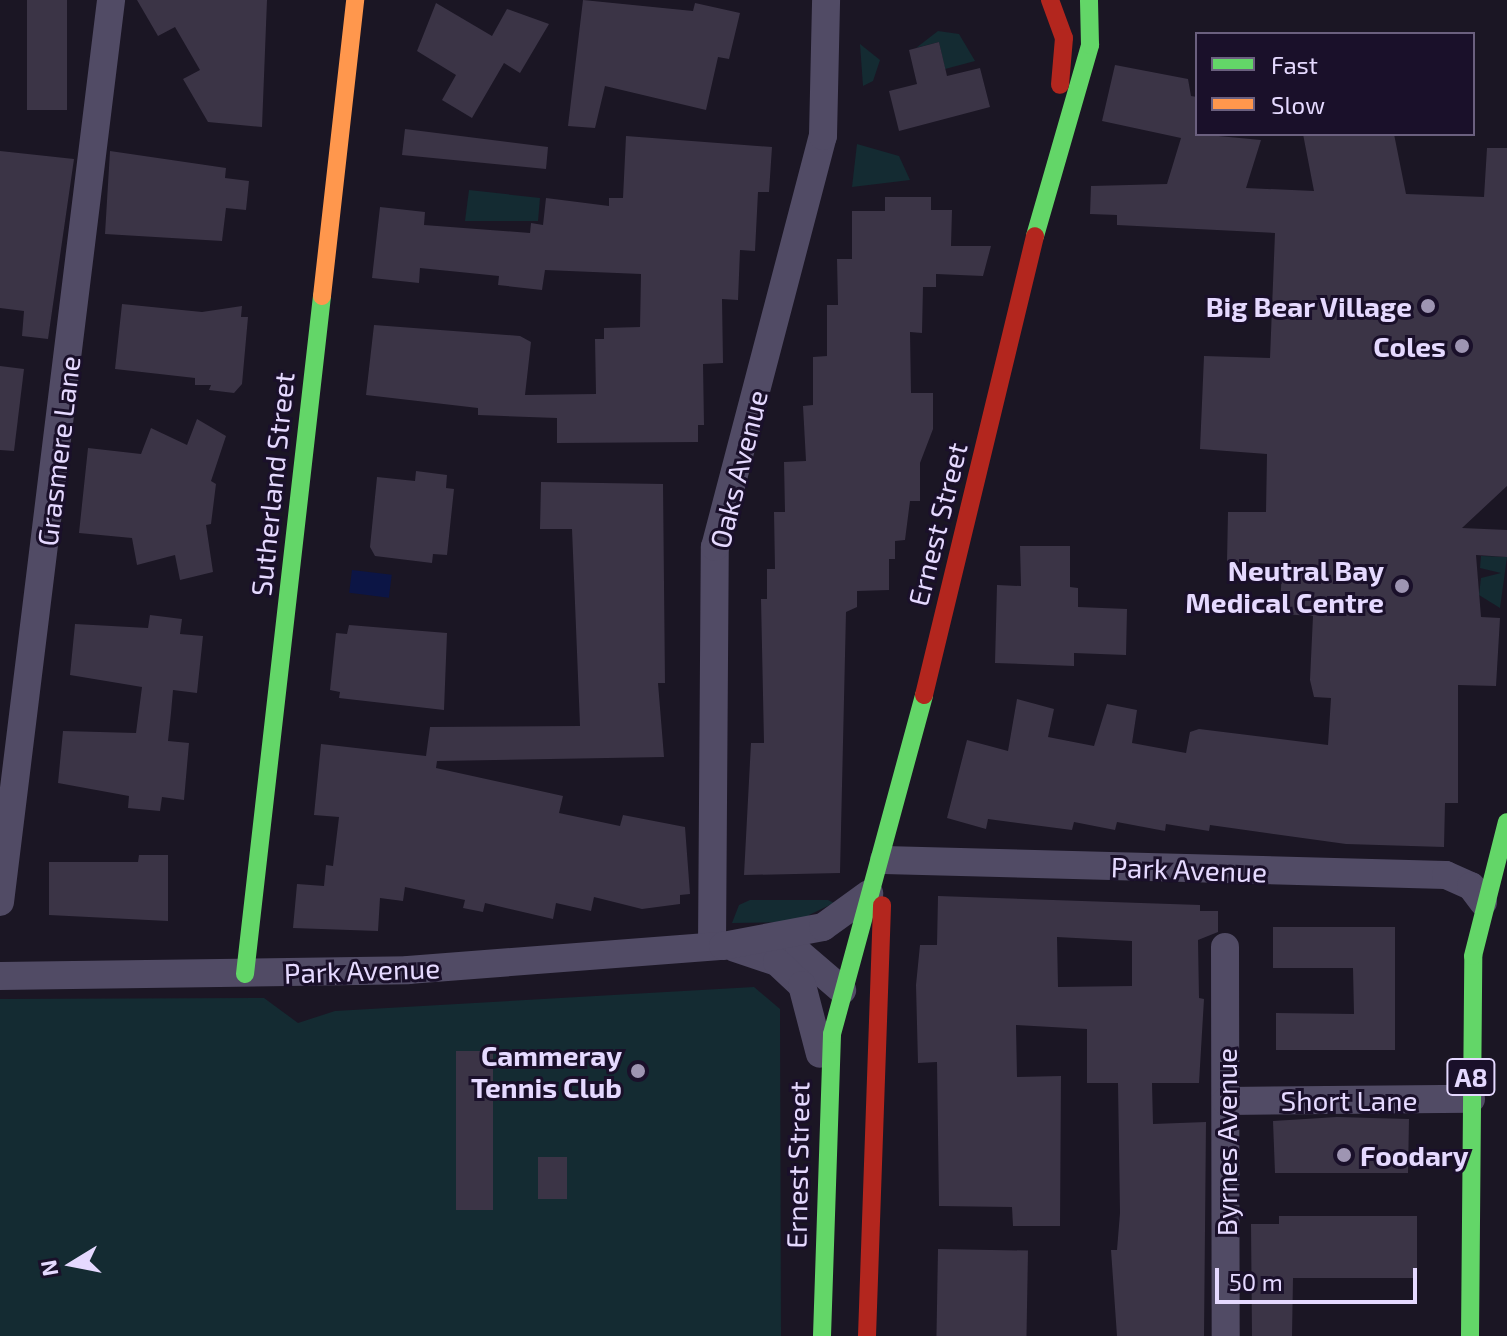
<!DOCTYPE html>
<html>
<head>
<meta charset="utf-8">
<style>
	body { margin:0 }
	#map { position:relative; width:1507px; height:1336px; overflow:hidden; background:#1b1624; font-family:"Exo 2",sans-serif }
	div>[style] { position:absolute }
	.green>* { inset:0; background:#142b32 }
	.water>* { inset:0; background:#0c1545; transform-origin:0 0 }
	.building>* { inset:0; background:#3b3446; transform-origin:0 0 }
	.street>* { height:28px; margin:-14px; padding:0 14px; transform-origin:14px; border-radius:14px; background:#514b65 }
	.fast>* { height:18px; margin:-9px; padding:0 9px; transform-origin:9px; border-radius:9px; background:#63d668 }
	.slow>* { height:18px; margin:-9px; padding:0 9px; transform-origin:9px; border-radius:9px; background:#ff974d }
	.jam>* { height:18px; margin:-9px; padding:0 9px; transform-origin:9px; border-radius:9px; background:#b3261e }
	.dots>* { width:22px; height:22px; translate:-50% -50%; box-sizing:border-box; border:4px solid #1a102a; border-radius:50% }
	span { translate:-50% -50%; white-space:nowrap; text-align:center; line-height:1.15; -webkit-text-stroke:6px #1a102a; paint-order:stroke }
	.shield-label span { padding:2px 6px; background:#1a102a; border:2px solid; border-radius:6px; -webkit-text-stroke-width:0 }
	.shield-label { font-size:26px; color:#e5d9ff; font-weight:700 }
	.poi-label { font-size:28px; color:#e5d9ff; font-weight:700 }
	.right { translate:-100% -50%; text-align:right }
	.left { translate:0 -50%; text-align:left }
	.street-label { font-size:28px; color:#e5d9ff }
	.legend { position:absolute; left:1195px; top:32px; width:280px; height:104px; box-sizing:border-box; background:#1a102a; border:2px solid #6b607f; margin:0; padding:10px 14px; list-style:none; font-size:24px; color:#e5d9ff }
	.legend li { display:flex; align-items:center; gap:16px; height:40px }
	.legend b { width:40px; border:2px solid #6b607f }
	.north { position:absolute; left:32px; top:1224px; width:80px; height:80px; -webkit-text-stroke:6px #1a102a; paint-order:stroke; rotate:260deg; font-size:22px; font-weight:700; line-height:32px; text-align:center; color:#e5d9ff }
	.north::after { content:''; display:block; margin:auto; width:28px; height:36px; background:#e5d9ff; clip-path:polygon(50% 0,100% 100%,50% 72%,0 100%) }
	.scale { position:absolute; left:1215px; top:1268px; width:202px; height:36px; box-sizing:border-box; border:4px solid #e5d9ff; border-top:0; padding-left:10px; font-size:24px; line-height:28px; white-space:nowrap; color:#e5d9ff; -webkit-text-stroke:6px #1a102a; paint-order:stroke }
</style>
</head>
<body>
<div id="map">
	<div class="green">
		<div style="clip-path:polygon(938px 31px,959px 34px,975px 61px,945px 69px,939px 42px,916px 48px)"></div>
		<div style="clip-path:polygon(860px 44px,880px 60px,873px 81px,863px 86px)"></div>
		<div style="clip-path:polygon(857px 144px,899px 156px,910px 180px,852px 187px)"></div>
		<div style="clip-path:polygon(469px 190px,540px 198px,538px 221px,465px 221px)"></div>
		<div style="clip-path:polygon(1481px 556px,1507px 557px,1500px 608px,1479px 595px,1481px 578px,1501px 573px,1480px 568px)"></div>
		<div style="clip-path:polygon(750px 900px,828px 900px,834px 903px,809px 915px,810px 922px,732px 923px,739px 905px)"></div>
		<div style="clip-path:polygon(754px 987px,780px 1009px,781px 1336px,0 1336px,0 999px,264px 998px,298px 1023px,335px 1011px)"></div>
	</div>
	<div class="water">
		<div style="left:352px;top:570px;width:40px;height:23px;rotate:7deg"></div>
	</div>
	<div class="building">
		<div style="left:27px;top:0;width:40px;height:110px"></div>
		<div style="clip-path:polygon(137px 0,267px 0,262px 127px,208px 122px,183px 79px,200px 70px,175px 27px,158px 36px)"></div>
		<div style="clip-path:polygon(583px 0,693px 11px,695px 3px,740px 13px,729px 59px,718px 57px,706px 110px,605px 86px,595px 128px,568px 126px)"></div>
		<div style="clip-path:polygon(436px 3px,492px 36px,507px 9px,549px 24px,520px 73px,504px 63px,472px 118px,442px 100px,456px 75px,417px 51px)"></div>
		<div style="clip-path:polygon(939px 42px,947px 76px,980px 68px,990px 107px,899px 131px,889px 91px,917px 84px,909px 50px)"></div>
		<div style="clip-path:polygon(1115px 65px,1188px 79px,1191px 96px,1197px 97px,1197px 134px,1261px 140px,1246px 188px,1314px 191px,1303px 134px,1394px 134px,1406px 194px,1484px 197px,1487px 148px,1507px 148px,1507px 486px,1462px 528px,1507px 530px,1507px 557px,1476px 555px,1481px 617px,1500px 618px,1496px 686px,1458px 685px,1458px 803px,1445px 803px,1444px 847px,1346px 844px,1210px 825px,1209px 831px,1166px 824px,1165px 831px,1117px 822px,1115px 830px,1074px 822px,1072px 830px,988px 819px,986px 829px,947px 818px,967px 740px,1008px 751px,1017px 699px,1054px 709px,1048px 737px,1094px 746px,1107px 704px,1137px 710px,1132px 743px,1186px 753px,1190px 732px,1199px 729px,1328px 745px,1331px 698px,1314px 697px,1310px 680px,1313px 616px,1280px 614px,1282px 564px,1227px 562px,1228px 512px,1266px 512px,1267px 454px,1200px 449px,1204px 356px,1270px 358px,1275px 233px,1117px 225px,1117px 215px,1090px 214px,1091px 186px,1167px 184px,1181px 138px,1102px 121px)"></div>
		<div style="clip-path:polygon(405px 129px,548px 147px,546px 169px,402px 155px)"></div>
		<div style="clip-path:polygon(626px 136px,772px 147px,769px 192px,758px 192px,755px 251px,740px 250px,738px 300px,722px 299px,723px 363px,703px 364px,704px 425px,698px 425px,698px 442px,557px 443px,557px 418px,478px 415px,478px 408px,366px 395px,374px 325px,520px 336px,531px 342px,525px 395px,596px 394px,595px 339px,604px 339px,604px 328px,640px 327px,641px 274px,545px 270px,542px 290px,498px 285px,499px 276px,420px 268px,419px 283px,372px 278px,380px 207px,425px 212px,424px 225px,530px 233px,531px 223px,543px 225px,546px 198px,609px 206px,609px 198px,623px 198px)"></div>
		<div style="clip-path:polygon(0 151px,74px 159px,48px 339px,22px 336px,24px 311px,0 308px)"></div>
		<div style="clip-path:polygon(110px 151px,226px 168px,225px 178px,249px 181px,246px 210px,226px 208px,222px 241px,105px 234px)"></div>
		<div style="clip-path:polygon(885px 197px,931px 197px,931px 210px,952px 210px,951px 246px,991px 246px,983px 276px,936px 274px,936px 287px,923px 287px,922px 333px,910px 332px,911px 393px,933px 393px,933px 429px,920px 463px,920px 501px,910px 501px,905px 540px,895px 541px,895px 559px,889px 559px,889px 590px,857px 591px,857px 607px,846px 612px,840px 873px,744px 875px,751px 743px,764px 743px,761px 599px,767px 599px,767px 569px,775px 569px,774px 512px,785px 512px,784px 462px,806px 461px,803px 406px,813px 405px,813px 357px,827px 356px,827px 305px,838px 305px,837px 259px,852px 259px,852px 211px,885px 211px)"></div>
		<div style="clip-path:polygon(122px 304px,202px 312px,242px 306px,241px 317px,248px 317px,242px 384px,234px 393px,209px 390px,211px 385px,195px 385px,195px 378px,115px 369px)"></div>
		<div style="clip-path:polygon(0 366px,24px 369px,14px 451px,0 450px)"></div>
		<div style="clip-path:polygon(197px 419px,226px 436px,211px 481px,216px 484px,211px 524px,206px 525px,213px 572px,180px 580px,175px 555px,137px 565px,132px 538px,79px 533px,88px 448px,141px 454px,151px 428px,187px 445px)"></div>
		<div style="clip-path:polygon(416px 471px,447px 475px,446px 488px,454px 489px,447px 555px,433px 554px,432px 563px,375px 556px,370px 547px,377px 477px,415px 481px)"></div>
		<div style="clip-path:polygon(541px 482px,663px 484px,665px 683px,658px 683px,664px 757px,437px 761px,436px 768px,563px 796px,559px 813px,620px 826px,623px 815px,685px 827px,690px 894px,680px 895px,680px 904px,642px 909px,594px 897px,591px 911px,556px 903px,553px 919px,485px 903px,483px 912px,463px 908px,465px 900px,405px 887px,403px 901px,380px 898px,378px 931px,293px 928px,297px 884px,324px 886px,326px 865px,333px 866px,339px 817px,314px 815px,321px 744px,426px 756px,430px 727px,580px 726px,572px 529px,540px 529px)"></div>
		<div style="clip-path:polygon(1020px 546px,1070px 546px,1070px 587px,1078px 588px,1078px 607px,1127px 609px,1126px 655px,1074px 653px,1074px 666px,995px 663px,997px 585px,1021px 586px)"></div>
		<div style="clip-path:polygon(150px 615px,182px 619px,180px 634px,203px 636px,197px 693px,173px 690px,171px 713px,168px 741px,189px 743px,184px 800px,162px 797px,160px 811px,128px 808px,129px 796px,58px 783px,63px 731px,136px 733px,142px 687px,70px 675px,75px 624px,148px 628px)"></div>
		<div style="clip-path:polygon(349px 625px,447px 633px,444px 710px,339px 698px,340px 692px,330px 690px,336px 633px,347px 634px)"></div>
		<div style="clip-path:polygon(139px 855px,168px 855px,168px 921px,49px 915px,49px 862px,138px 862px)"></div>
		<div style="clip-path:polygon(evenodd,938px 896px,1200px 905px,1200px 911px,1218px 911px,1218px 932px,1198px 940px,1199px 998px,1204px 999px,1199px 1083px,1152px 1083px,1153px 1124px,1206px 1122px,1204px 1336px,1117px 1336px,1111px 1250px,1117px 1250px,1120px 1213px,1118px 1083px,1087px 1083px,1087px 1029px,1016px 1025px,1017px 1077px,1061px 1076px,1060px 1226px,1013px 1226px,1012px 1207px,939px 1206px,937px 1062px,918px 1063px,916px 985px,920px 945px,937px 945px,938px 896px,1057px 937px,1132px 941px,1132px 986px,1058px 987px,1057px 937px)"></div>
		<div style="clip-path:polygon(1273px 927px,1395px 927px,1395px 1050px,1276px 1050px,1276px 1013px,1354px 1014px,1353px 968px,1273px 968px)"></div>
		<div style="left:456px;top:1051px;width:37px;height:159px"></div>
		<div style="clip-path:polygon(1337px 1117px,1409px 1119px,1408px 1173px,1275px 1173px,1273px 1121px)"></div>
		<div style="left:538px;top:1157px;width:29px;height:42px"></div>
		<div style="clip-path:polygon(1279px 1216px,1417px 1216px,1417px 1278px,1293px 1278px,1292px 1336px,1252px 1336px,1251px 1224px,1279px 1224px)"></div>
		<div style="left:938px;top:1249px;width:90px;height:87px;rotate:1deg"></div>
	</div>
	<div class="street">
		<div style="left:884px;top:860px;width:562px;rotate:1.53deg"></div>
		<div style="left:1446px;top:875px;width:27px;rotate:24deg"></div>
		<div style="left:1471px;top:886px;width:20px;rotate:53deg"></div>
		<div style="left:0;top:902px;width:909px;rotate:-82.98deg"></div>
		<div style="left:767px;top:942px;width:34px;rotate:19deg"></div>
		<div style="left:799px;top:953px;width:57px;rotate:40.7deg"></div>
		<div style="left:712px;top:946px;width:399px;rotate:-89.6deg"></div>
		<div style="left:715px;top:547px;width:425px;rotate:-75.3deg"></div>
		<div style="left:823px;top:136px;width:136px;rotate:-88.7deg"></div>
		<div style="left:1225px;top:947px;width:389px;rotate:89.9deg"></div>
		<div style="left:735px;top:948px;width:44px;rotate:18.4deg"></div>
		<div style="left:777px;top:962px;width:34px;rotate:43deg"></div>
		<div style="left:802px;top:985px;width:71px;rotate:75.4deg"></div>
		<div style="left:0;top:976px;width:408px;rotate:-0.8deg"></div>
		<div style="left:408px;top:970px;width:316px;rotate:-4.4deg"></div>
		<div style="left:723px;top:946px;width:102px;rotate:-10.8deg"></div>
		<div style="left:823px;top:927px;width:57px;rotate:-35.7deg"></div>
		<div style="left:1226px;top:1101px;width:245px;rotate:-0.5deg"></div>
	</div>
	<div class="fast">
		<div style="left:1035px;top:236px;width:199px;rotate:-73.9deg"></div>
		<div style="left:1090px;top:45px;width:45px;rotate:-91.3deg"></div>
		<div style="left:245px;top:974px;width:682px;rotate:-83.52deg"></div>
		<div style="left:822px;top:1336px;width:302px;rotate:-88.1deg"></div>
		<div style="left:832px;top:1034px;width:351px;rotate:-74.8deg"></div>
		<div style="left:1470px;top:1336px;width:380px;rotate:-89.5deg"></div>
		<div style="left:1473px;top:956px;width:138px;rotate:-75.8deg"></div>
	</div>
	<div class="slow">
		<div style="left:322px;top:296px;width:298px;rotate:-83.6deg"></div>
	</div>
	<div class="jam">
		<div style="left:1050px;top:0;width:40px;rotate:69.8deg"></div>
		<div style="left:1064px;top:38px;width:47px;rotate:94.9deg"></div>
		<div style="left:924px;top:695px;width:472px;rotate:-76.4deg"></div>
		<div style="left:867px;top:1336px;width:431px;rotate:-88deg"></div>
	</div>
	<div class="dots">
		<div style="left:1428px;top:306px;background:#9e95b2"></div>
		<div style="left:1462px;top:346px;background:#9e95b2"></div>
		<div style="left:1402px;top:586px;background:#9e95b2"></div>
		<div style="left:638px;top:1071px;background:#9e95b2"></div>
		<div style="left:1344px;top:1155px;background:#9e95b2"></div>
	</div>
	<div class="shield-label">
		<span style="left:1471px;top:1077px">A8</span>
	</div>
	<div class="poi-label">
		<span class="right" style="left:1412px;top:306px">Big Bear Village</span>
		<span class="right" style="left:1446px;top:346px">Coles</span>
		<span class="right" style="left:1384px;top:586px">Neutral Bay<br>Medical Centre</span>
		<span class="right" style="left:622px;top:1071px">Cammeray<br>Tennis Club</span>
		<span class="left" style="left:1360px;top:1155px">Foodary</span>
	</div>
	<div class="street-label">
		<span style="left:58px;top:451px;rotate:-83deg">Grasmere Lane</span>
		<span style="left:738px;top:469px;rotate:-76deg">Oaks Avenue</span>
		<span style="left:272px;top:484px;rotate:-84deg">Sutherland Street</span>
		<span style="left:937px;top:524px;rotate:-76deg">Ernest Street</span>
		<span style="left:1189px;top:869px;rotate:2deg">Park Avenue</span>
		<span style="left:362px;top:970px;rotate:-2deg">Park Avenue</span>
		<span style="left:1349px;top:1100px">Short Lane</span>
		<span style="left:1226px;top:1142px;rotate:-90deg">Byrnes Avenue</span>
		<span style="left:797px;top:1165px;rotate:-89deg">Ernest Street</span>
	</div>
	<ul class="legend">
	<li><b style="height:10px;background:#63d668"></b>Fast</li>
	<li><b style="height:10px;background:#ff974d"></b>Slow</li>
	</ul>
	<div class="north">N</div>
	<div class="scale">50 m</div>
</div>
</body>
</html>
